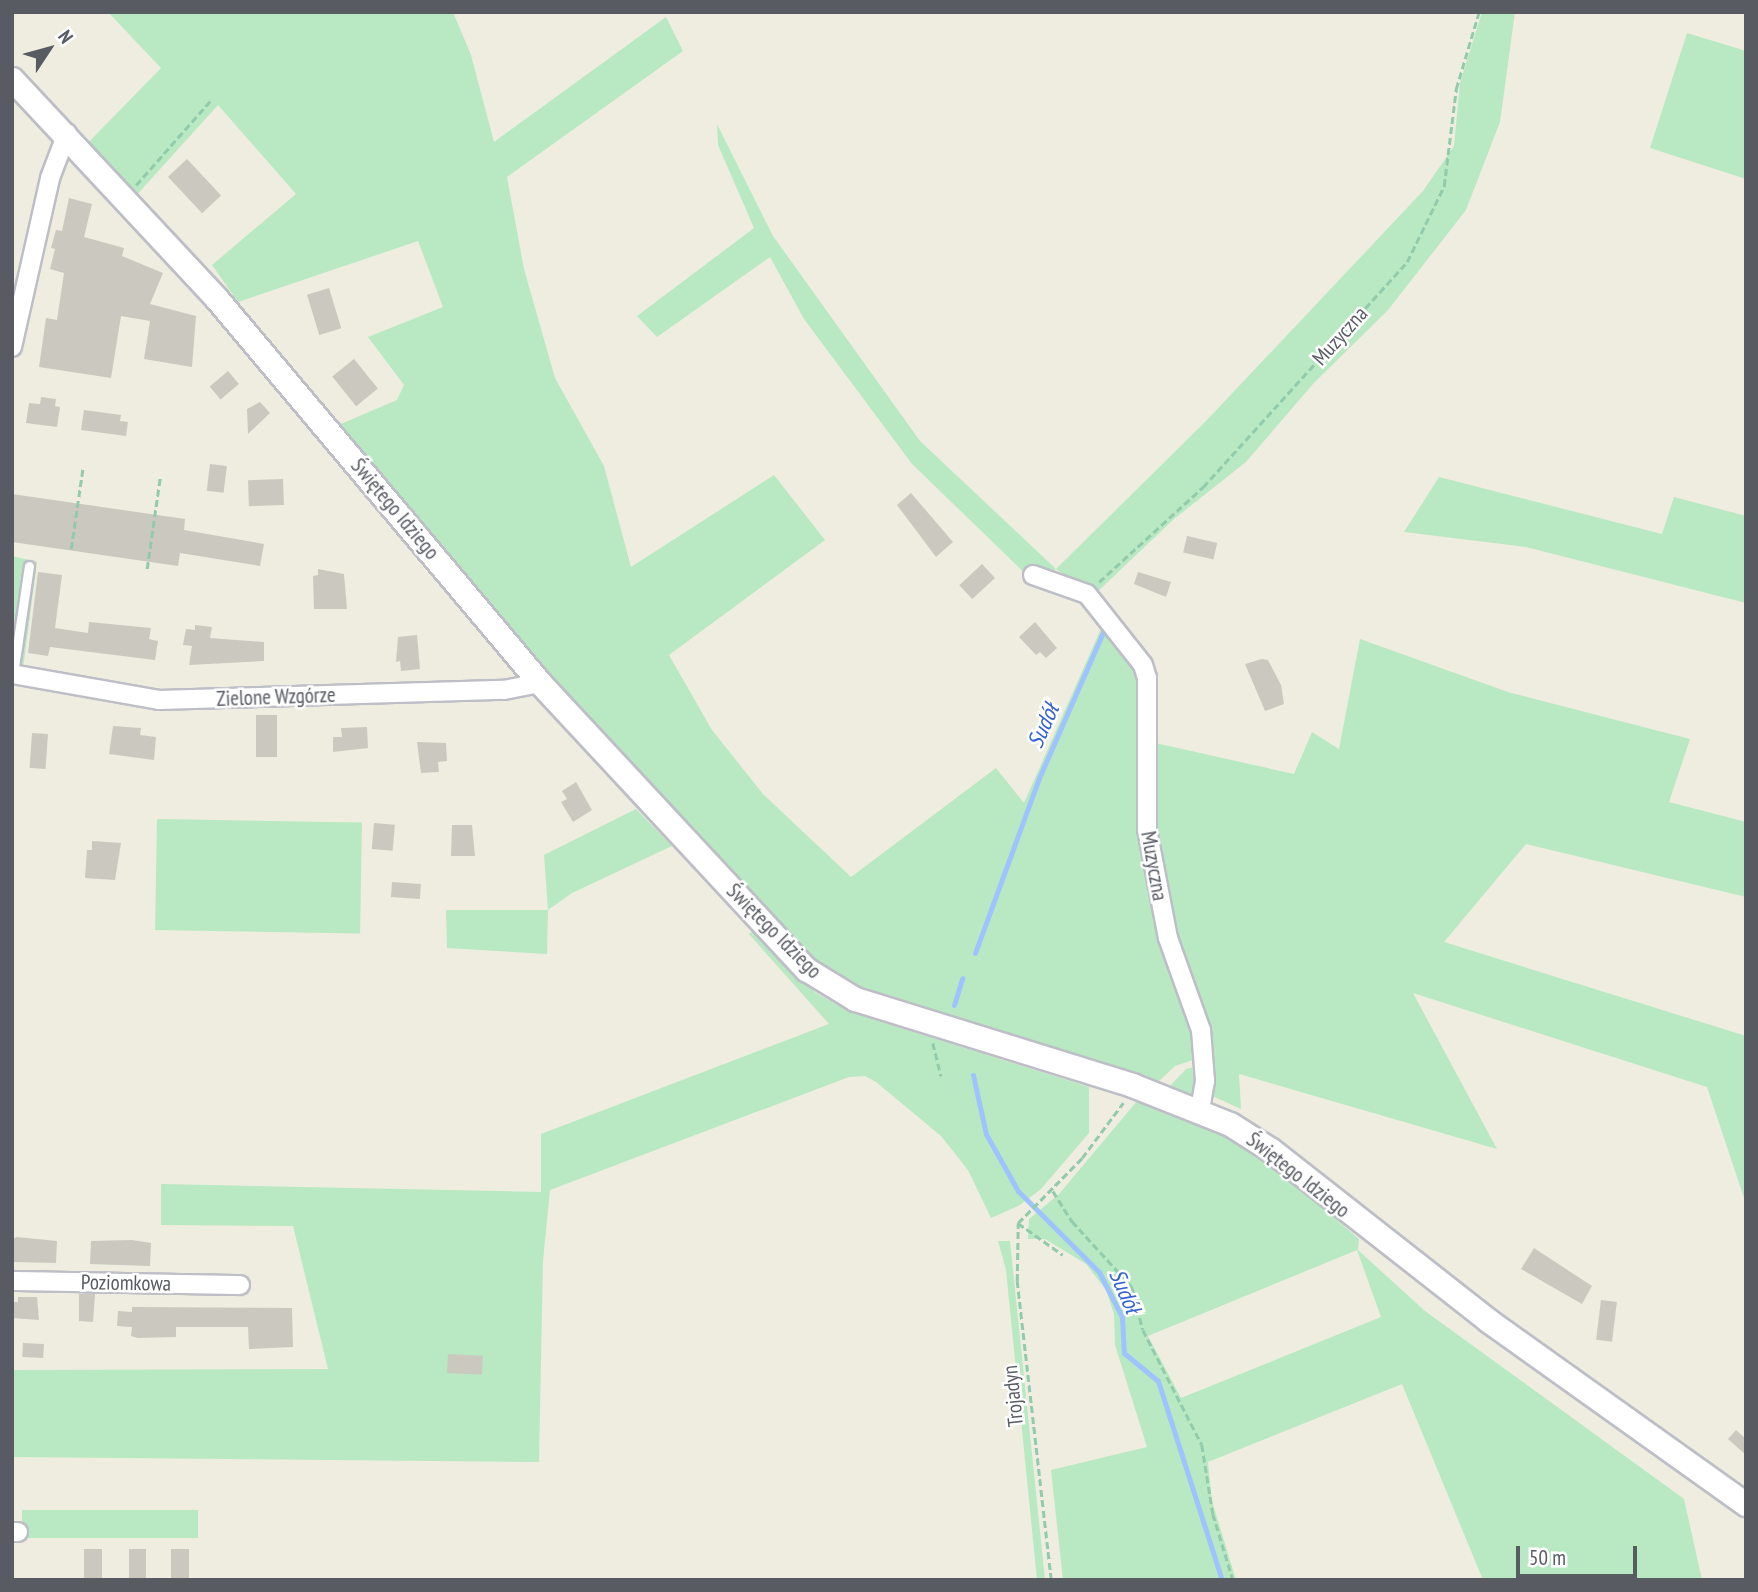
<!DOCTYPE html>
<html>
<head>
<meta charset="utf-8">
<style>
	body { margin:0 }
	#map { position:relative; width:1758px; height:1592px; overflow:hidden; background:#eeede0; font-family:"PT Sans Narrow",sans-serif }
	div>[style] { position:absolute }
	.green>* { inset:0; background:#b9e9c2; transform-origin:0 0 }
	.stream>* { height:5px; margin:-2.5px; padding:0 2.5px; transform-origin:2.5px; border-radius:2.5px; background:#9fc3ff }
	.building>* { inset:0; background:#cbc9bf; transform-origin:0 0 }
	.path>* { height:2.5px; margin-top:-1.25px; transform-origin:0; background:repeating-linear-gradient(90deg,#92caac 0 7px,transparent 0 10.5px) }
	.roads { filter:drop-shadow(2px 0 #bdbec6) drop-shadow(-2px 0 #bdbec6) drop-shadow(0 2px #bdbec6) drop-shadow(0 -2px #bdbec6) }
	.lane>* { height:9px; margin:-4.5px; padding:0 4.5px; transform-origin:4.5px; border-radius:4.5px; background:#fff }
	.street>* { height:18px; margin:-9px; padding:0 9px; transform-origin:9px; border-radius:9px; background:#fff }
	.secondary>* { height:23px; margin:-11.5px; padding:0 11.5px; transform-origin:11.5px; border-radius:11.5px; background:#fff }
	span { translate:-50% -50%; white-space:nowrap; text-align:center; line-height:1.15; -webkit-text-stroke:5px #fff; paint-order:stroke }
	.street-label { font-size:21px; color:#595b63 }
	.water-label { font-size:23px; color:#3563cf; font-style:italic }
	.frame { position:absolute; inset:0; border:14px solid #595b63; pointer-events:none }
	.north { position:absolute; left:14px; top:14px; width:70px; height:70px; -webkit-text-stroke:5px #fff; paint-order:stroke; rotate:54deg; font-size:19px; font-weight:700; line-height:28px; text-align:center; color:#595b63 }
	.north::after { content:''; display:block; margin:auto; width:24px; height:32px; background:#595b63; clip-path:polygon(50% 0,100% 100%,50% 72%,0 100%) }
	.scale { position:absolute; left:1516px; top:1546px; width:121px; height:32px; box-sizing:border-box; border:4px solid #595b63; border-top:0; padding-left:9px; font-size:21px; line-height:24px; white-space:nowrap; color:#595b63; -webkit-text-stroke:5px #fff; paint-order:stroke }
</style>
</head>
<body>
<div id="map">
	<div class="green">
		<div style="clip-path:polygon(108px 12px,453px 12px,471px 55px,494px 142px,666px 17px,683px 51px,507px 177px,524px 269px,555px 378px,604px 466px,631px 567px,774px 475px,825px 540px,669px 655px,712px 730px,763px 794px,851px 877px,996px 768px,1024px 803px,1103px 624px,1139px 672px,1140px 781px,1199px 1058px,1175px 1066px,1159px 1081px,849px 987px,813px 963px,547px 680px,336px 426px,397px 400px,404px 385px,368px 337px,443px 307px,418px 241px,238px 302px,212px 265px,296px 194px,218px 105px,133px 199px,85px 146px,161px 68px)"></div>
		<div style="clip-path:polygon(1482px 12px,1515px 12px,1500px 122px,1466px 210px,1388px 310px,1313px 384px,1246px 462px,1174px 519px,1094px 595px,1056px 569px,1032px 580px,912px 464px,804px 319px,770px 257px,657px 337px,637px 316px,754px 228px,718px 145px,717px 124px,773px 236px,920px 441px,1056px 569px,1206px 421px,1423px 191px,1454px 146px,1460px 83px)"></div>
		<div style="clip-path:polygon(1687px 33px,1746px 51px,1746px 179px,1650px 148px)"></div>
		<div style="clip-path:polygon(1439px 477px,1662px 534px,1674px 497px,1746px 516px,1746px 603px,1526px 547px,1404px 532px)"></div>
		<div style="clip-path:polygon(12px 556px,37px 562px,23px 669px,12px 668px)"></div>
		<div style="clip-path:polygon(1360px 639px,1508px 692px,1690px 739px,1669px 802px,1746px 822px,1746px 897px,1526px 844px,1444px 942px,1746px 1036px,1746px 1204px,1707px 1087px,1413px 993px,1497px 1149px,1239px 1074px,1241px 1109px,1208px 1094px,1150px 814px,1151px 742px,1294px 774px,1312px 732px,1339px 749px)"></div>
		<div style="clip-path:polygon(636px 809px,672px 846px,572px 893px,548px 910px,547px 954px,447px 948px,446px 910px,548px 910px,544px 855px)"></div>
		<div style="left:157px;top:819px;width:205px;height:111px;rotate:1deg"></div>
		<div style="clip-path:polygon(752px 932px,816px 993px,850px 1012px,1089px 1087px,1089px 1133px,1041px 1189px,1020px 1205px,991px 1218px,968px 1170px,941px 1136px,876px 1082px,865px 1076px,849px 1077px,550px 1190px,543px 1261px,539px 1462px,12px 1457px,12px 1370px,328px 1369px,293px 1226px,161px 1225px,161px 1184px,541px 1192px,541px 1134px,829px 1024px,749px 934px)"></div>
		<div style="clip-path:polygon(1199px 1066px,1194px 1096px,1169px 1087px,1186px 1069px)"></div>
		<div style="clip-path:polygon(evenodd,1137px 1101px,1199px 1121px,1262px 1157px,1359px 1239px,1358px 1250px,1425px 1311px,1684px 1499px,1702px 1580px,1483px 1580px,1402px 1384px,1208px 1462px,1212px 1501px,1236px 1580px,1063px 1580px,1051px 1470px,1147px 1447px,1115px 1345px,1114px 1314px,1106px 1290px,1086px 1264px,1045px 1239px,1028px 1239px,1029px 1219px,1059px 1194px,1137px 1101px,1357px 1250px,1381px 1317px,1181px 1398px,1148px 1336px,1357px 1250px)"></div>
		<div style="clip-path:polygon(998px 1241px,1010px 1241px,1045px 1580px,1037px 1580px,1006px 1270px)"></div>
		<div style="left:22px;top:1510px;width:176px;height:28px"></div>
	</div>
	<div class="stream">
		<div style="left:975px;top:953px;width:186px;rotate:-69.9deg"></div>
		<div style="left:1039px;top:778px;width:159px;rotate:-66.3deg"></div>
		<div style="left:954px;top:1005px;width:28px;rotate:-73deg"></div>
		<div style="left:973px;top:1075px;width:60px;rotate:77.6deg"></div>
		<div style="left:986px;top:1134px;width:65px;rotate:60.7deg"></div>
		<div style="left:1018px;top:1191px;width:115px;rotate:45deg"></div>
		<div style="left:1099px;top:1272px;width:51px;rotate:62.9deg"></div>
		<div style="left:1122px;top:1317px;width:36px;rotate:87deg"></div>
		<div style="left:1124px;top:1353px;width:44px;rotate:39.5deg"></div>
		<div style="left:1158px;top:1381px;width:209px;rotate:72.2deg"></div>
	</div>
	<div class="building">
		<div style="left:187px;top:159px;width:50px;height:26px;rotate:47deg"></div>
		<div style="clip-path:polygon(69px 198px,92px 204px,84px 237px,124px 248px,122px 256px,163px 273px,150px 304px,196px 316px,192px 367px,144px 359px,150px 321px,121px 316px,111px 378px,39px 367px,46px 318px,57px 320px,64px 273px,50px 269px,55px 249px,51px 248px,56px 230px,62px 231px)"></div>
		<div style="left:329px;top:288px;width:42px;height:23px;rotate:73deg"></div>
		<div style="left:354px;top:359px;width:38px;height:28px;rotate:51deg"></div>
		<div style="left:228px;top:371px;width:17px;height:24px;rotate:50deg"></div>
		<div style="clip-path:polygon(41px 397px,56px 399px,55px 406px,60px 407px,57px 427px,26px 423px,29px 403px,40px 404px)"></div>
		<div style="clip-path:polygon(260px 402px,270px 413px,248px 434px,247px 409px)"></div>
		<div style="clip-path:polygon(84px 410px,121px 415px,120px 421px,128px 422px,126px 436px,81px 430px)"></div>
		<div style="left:210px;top:464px;width:17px;height:27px;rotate:7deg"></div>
		<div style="left:283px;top:479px;width:26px;height:35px;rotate:88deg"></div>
		<div style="clip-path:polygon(911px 493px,953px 542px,936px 557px,897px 505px)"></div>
		<div style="clip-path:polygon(12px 494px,185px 519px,184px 530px,264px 544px,260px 566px,180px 553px,178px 566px,12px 542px)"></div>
		<div style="left:1187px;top:536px;width:31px;height:17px;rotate:13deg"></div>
		<div style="left:982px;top:564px;width:19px;height:31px;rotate:47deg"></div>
		<div style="clip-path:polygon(318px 569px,344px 574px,347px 609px,314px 609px,313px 576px,318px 575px)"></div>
		<div style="clip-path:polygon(38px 572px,62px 575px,55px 628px,88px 633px,89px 622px,151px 628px,149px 639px,158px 641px,155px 660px,50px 647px,48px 656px,28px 653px)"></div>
		<div style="clip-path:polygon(1138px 572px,1171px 582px,1166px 597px,1134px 584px)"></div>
		<div style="clip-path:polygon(1035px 622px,1057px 648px,1046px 658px,1040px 652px,1036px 655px,1019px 637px)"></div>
		<div style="clip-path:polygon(195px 625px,212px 627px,210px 638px,264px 642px,264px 661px,189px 665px,192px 646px,183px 645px,186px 629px,195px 630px)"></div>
		<div style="clip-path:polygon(417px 635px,420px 669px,401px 671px,400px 661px,396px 662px,398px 637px)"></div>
		<div style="clip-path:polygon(1262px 659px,1268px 660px,1281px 685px,1284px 704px,1265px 711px,1245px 664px)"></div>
		<div style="left:256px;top:715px;width:21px;height:42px"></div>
		<div style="clip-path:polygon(113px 726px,141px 728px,140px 735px,156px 737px,154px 760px,109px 754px)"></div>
		<div style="clip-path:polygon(367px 727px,368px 748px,333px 752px,333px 737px,342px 737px,341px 728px)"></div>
		<div style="left:32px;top:733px;width:16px;height:35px;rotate:4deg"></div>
		<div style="clip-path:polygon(417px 742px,446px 743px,447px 761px,438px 762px,439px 772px,421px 773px)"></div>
		<div style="clip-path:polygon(576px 782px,592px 810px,573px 822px,561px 802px,567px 799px,562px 791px)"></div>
		<div style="left:374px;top:823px;width:21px;height:26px;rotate:5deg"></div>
		<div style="clip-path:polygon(452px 825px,472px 825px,475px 856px,451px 856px)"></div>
		<div style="clip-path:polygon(92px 841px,121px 843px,115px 880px,85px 878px,87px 850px,92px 850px)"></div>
		<div style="left:392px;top:882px;width:29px;height:15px;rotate:4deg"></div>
		<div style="clip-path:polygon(17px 1237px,57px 1241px,56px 1263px,12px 1262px,12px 1239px)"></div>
		<div style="clip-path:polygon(132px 1240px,151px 1243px,150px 1266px,90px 1264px,91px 1241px)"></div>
		<div style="clip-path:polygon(1534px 1248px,1592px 1286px,1582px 1304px,1521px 1269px)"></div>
		<div style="clip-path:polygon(79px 1294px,95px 1294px,93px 1322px,79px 1321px)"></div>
		<div style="clip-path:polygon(18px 1297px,37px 1297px,39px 1320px,12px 1318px,12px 1302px,18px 1302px)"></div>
		<div style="left:1601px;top:1300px;width:16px;height:40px;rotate:7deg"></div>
		<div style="clip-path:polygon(132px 1307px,292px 1308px,293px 1347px,249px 1349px,248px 1327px,176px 1327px,176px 1337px,138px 1338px,131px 1336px,132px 1327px,117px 1326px,118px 1311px,132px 1312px)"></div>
		<div style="left:23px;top:1343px;width:21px;height:14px;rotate:3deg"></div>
		<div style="left:448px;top:1354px;width:35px;height:19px;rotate:3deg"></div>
		<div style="clip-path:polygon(1736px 1430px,1746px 1439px,1746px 1455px,1728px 1439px)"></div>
		<div style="left:84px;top:1549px;width:18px;height:31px"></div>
		<div style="left:129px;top:1549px;width:17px;height:31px"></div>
		<div style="left:171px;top:1549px;width:18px;height:31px"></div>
	</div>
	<div class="path">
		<div style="left:136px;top:185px;width:112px;rotate:-48.6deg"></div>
		<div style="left:71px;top:549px;width:83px;rotate:-81.7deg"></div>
		<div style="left:147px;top:569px;width:92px;rotate:-81.9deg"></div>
		<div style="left:1099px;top:582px;width:141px;rotate:-42.4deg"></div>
		<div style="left:1203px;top:487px;width:304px;rotate:-47.8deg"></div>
		<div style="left:1407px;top:262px;width:85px;rotate:-64deg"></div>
		<div style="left:1444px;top:186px;width:98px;rotate:-82.9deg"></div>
		<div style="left:1456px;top:89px;width:80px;rotate:-73.4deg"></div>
		<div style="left:933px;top:1043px;width:34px;rotate:76deg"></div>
		<div style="left:1053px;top:1191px;width:36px;rotate:58deg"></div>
		<div style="left:1072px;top:1221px;width:89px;rotate:47.7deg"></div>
		<div style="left:1132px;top:1287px;width:44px;rotate:75.7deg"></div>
		<div style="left:1143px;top:1330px;width:129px;rotate:62.8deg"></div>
		<div style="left:1202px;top:1445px;width:70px;rotate:80.9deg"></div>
		<div style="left:1213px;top:1514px;width:69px;rotate:73.1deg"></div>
		<div style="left:1018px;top:1223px;width:55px;rotate:35.4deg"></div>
		<div style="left:1051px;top:1580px;width:301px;rotate:-96.5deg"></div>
		<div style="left:1017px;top:1281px;width:58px;rotate:-89deg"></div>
		<div style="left:1018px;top:1223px;width:91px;rotate:-45.4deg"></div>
		<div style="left:1082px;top:1158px;width:69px;rotate:-53.3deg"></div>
	</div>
	<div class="roads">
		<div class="lane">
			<div style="left:13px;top:674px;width:109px;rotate:-81.6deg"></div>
		</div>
		<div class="street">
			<div style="left:12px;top:347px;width:173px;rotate:-77.3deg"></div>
			<div style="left:50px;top:178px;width:48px;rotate:-69.3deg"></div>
			<div style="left:1033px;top:575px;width:57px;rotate:19.4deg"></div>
			<div style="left:1087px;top:594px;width:90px;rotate:51.7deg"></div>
			<div style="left:1143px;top:665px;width:14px;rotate:73deg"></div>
			<div style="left:1147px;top:678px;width:151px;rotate:90deg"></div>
			<div style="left:1147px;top:829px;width:111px;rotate:79.1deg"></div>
			<div style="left:1168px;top:938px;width:98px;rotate:70.3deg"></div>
			<div style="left:1201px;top:1030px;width:51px;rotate:85.5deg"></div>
			<div style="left:1205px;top:1081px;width:28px;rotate:100deg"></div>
			<div style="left:12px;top:674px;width:149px;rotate:10deg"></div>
			<div style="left:159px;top:700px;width:345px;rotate:-1.7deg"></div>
			<div style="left:504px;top:690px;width:37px;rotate:-11deg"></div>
			<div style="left:12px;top:1281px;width:228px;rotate:1deg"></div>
			<div style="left:12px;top:1532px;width:6px"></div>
		</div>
		<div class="secondary">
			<div style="left:12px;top:79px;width:301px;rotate:47deg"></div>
			<div style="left:217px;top:299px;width:502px;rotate:49.93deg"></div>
			<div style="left:540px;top:683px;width:391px;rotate:47.1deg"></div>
			<div style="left:806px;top:969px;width:57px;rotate:31.5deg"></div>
			<div style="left:855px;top:999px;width:290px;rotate:17.2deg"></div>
			<div style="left:1132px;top:1085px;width:105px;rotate:21.7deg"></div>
			<div style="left:1230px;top:1124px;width:49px;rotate:32.4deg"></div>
			<div style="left:1271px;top:1150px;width:277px;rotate:38.1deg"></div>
			<div style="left:1489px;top:1321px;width:315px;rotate:35.5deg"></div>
		</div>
	</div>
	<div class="street-label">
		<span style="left:1340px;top:336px;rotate:-48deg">Muzyczna</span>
		<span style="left:395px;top:509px;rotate:50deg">Świętego Idziego</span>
		<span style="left:276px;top:697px;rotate:-2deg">Zielone Wzgórze</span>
		<span style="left:1154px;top:866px;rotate:80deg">Muzyczna</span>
		<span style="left:774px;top:931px;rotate:45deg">Świętego Idziego</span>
		<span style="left:1298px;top:1175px;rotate:38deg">Świętego Idziego</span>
		<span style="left:126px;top:1283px;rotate:1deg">Poziomkowa</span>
		<span style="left:1013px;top:1396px;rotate:-96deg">Trojadyn</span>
	</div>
	<div class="water-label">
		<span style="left:1043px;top:726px;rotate:-66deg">Sudół</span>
		<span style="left:1125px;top:1291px;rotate:66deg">Sudół</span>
	</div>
	<div class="frame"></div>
	<div class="north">N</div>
	<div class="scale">50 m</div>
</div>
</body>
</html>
